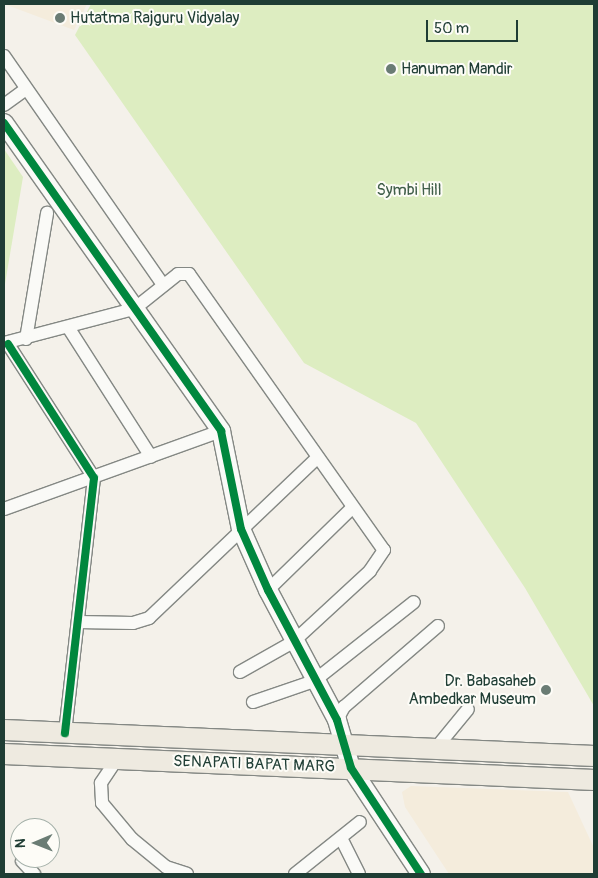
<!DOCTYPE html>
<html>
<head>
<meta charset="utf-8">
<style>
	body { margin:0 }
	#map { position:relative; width:598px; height:878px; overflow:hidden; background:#f4f1ea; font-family:Pangolin,sans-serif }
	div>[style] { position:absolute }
	.built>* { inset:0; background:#f4ecdc }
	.green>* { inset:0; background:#ddedc1 }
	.roads { filter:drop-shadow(1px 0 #848884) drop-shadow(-1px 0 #848884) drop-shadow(0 1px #848884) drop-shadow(0 -1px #848884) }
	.street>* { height:12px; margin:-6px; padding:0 6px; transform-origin:6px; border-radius:6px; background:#fafaf7 }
	.secondary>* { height:18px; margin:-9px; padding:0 9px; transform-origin:9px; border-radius:9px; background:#fafaf7 }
	.primary>* { height:20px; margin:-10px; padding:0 10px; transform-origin:10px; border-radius:10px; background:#eeeae0 }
	.cycleway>* { height:8px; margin:-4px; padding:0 4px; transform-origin:4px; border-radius:4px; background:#00873e }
	.dots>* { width:14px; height:14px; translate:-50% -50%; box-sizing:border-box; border:2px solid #fdfcf7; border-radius:50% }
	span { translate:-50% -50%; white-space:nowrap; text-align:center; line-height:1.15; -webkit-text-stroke:4px #fdfcf7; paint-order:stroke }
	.poi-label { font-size:16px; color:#1f3d34 }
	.left { translate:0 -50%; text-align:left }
	.right { translate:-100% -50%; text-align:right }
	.park-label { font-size:16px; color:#415f4a }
	.street-label { font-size:16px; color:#1f3d34 }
	.frame { position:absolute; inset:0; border:5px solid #1f3d34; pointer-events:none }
	.north { position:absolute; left:10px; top:818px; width:50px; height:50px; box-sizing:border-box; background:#fdfcf7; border:1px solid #a4b0a9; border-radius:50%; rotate:269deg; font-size:14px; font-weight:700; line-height:20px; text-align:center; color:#1f3d34 }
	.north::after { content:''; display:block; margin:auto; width:18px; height:22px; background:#6a7c74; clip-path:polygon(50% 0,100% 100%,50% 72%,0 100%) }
	.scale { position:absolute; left:426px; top:20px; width:92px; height:22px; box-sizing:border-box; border:2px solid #1f3d34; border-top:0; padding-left:6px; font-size:15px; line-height:18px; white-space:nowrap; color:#1f3d34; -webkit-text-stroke:4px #fdfcf7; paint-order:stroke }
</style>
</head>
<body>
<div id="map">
	<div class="built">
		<div style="clip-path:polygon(4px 4px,87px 4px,74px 30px)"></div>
		<div style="clip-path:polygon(411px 786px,568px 792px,594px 848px,594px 874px,449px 874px,405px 807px,402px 792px)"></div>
	</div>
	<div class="green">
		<div style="clip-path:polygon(91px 4px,594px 4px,594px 706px,525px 588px,416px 423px,304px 363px,75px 35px)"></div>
		<div style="clip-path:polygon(4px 149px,23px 177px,4px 290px)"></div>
	</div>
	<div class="roads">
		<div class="street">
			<div style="left:4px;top:56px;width:279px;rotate:55.2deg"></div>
			<div style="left:4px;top:105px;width:27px;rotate:-36deg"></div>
			<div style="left:68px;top:327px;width:154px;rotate:57.4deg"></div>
			<div style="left:26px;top:339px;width:128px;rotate:-80.5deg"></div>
			<div style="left:4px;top:343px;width:134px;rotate:-14.7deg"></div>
			<div style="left:134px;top:309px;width:56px;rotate:-38.5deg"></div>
			<div style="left:178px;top:274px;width:11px"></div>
			<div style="left:189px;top:274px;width:338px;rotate:54.8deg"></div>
			<div style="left:384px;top:550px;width:25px;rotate:124deg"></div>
			<div style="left:370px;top:571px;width:105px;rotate:137.3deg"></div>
			<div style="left:293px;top:642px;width:61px;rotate:150.5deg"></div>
			<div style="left:8px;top:344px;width:159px;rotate:57.3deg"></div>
			<div style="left:94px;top:478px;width:257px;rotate:96.5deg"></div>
			<div style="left:4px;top:509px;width:231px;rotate:-19.8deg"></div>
			<div style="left:268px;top:590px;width:117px;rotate:-44.3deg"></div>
			<div style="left:78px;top:622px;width:55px;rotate:1deg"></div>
			<div style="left:133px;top:623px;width:17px;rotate:-17deg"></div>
			<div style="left:149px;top:618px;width:232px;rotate:-43.6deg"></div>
			<div style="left:253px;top:702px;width:65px;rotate:-19deg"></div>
			<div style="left:314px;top:681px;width:127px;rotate:-38.3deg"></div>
			<div style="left:337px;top:720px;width:15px;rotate:-62deg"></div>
			<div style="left:344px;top:707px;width:124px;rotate:-40.8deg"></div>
			<div style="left:436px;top:748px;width:50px;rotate:-50.6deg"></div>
			<div style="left:117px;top:759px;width:29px;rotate:124deg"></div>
			<div style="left:101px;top:783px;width:20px;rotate:87deg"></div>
			<div style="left:102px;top:803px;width:47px;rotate:50.2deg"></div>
			<div style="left:132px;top:839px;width:44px;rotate:39.5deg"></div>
			<div style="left:166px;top:867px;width:22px;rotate:18deg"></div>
			<div style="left:341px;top:838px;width:40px;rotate:63.4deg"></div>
			<div style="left:22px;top:861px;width:18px;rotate:47deg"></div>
			<div style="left:295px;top:874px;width:83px;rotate:-38.7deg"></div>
		</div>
		<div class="secondary">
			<div style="left:4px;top:123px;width:377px;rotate:54.8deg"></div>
			<div style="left:221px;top:431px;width:100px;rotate:78.5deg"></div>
			<div style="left:241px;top:529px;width:67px;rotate:66.1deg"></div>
			<div style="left:268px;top:590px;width:147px;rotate:62deg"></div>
			<div style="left:337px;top:720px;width:50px;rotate:73.7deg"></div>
			<div style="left:351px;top:768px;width:127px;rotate:56.6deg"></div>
		</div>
		<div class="primary">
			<div style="left:4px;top:730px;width:591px;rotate:2.52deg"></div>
			<div style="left:4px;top:754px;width:591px;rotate:2.52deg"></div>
		</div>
	</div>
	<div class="cycleway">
		<div style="left:4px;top:123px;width:377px;rotate:54.8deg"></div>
		<div style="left:221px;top:431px;width:100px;rotate:78.5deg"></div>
		<div style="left:241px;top:529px;width:67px;rotate:66.1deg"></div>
		<div style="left:268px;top:590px;width:147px;rotate:62deg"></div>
		<div style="left:337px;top:720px;width:50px;rotate:73.7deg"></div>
		<div style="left:351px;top:768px;width:127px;rotate:56.6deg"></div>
		<div style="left:8px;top:344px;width:159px;rotate:57.3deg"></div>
		<div style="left:94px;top:478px;width:257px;rotate:96.5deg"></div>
	</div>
	<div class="dots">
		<div style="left:60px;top:18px;background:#6a7c74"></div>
		<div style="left:391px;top:69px;background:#6a7c74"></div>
		<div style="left:546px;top:690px;background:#6a7c74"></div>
	</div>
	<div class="poi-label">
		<span class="left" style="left:70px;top:18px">Hutatma Rajguru Vidyalay</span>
		<span class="left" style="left:401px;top:69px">Hanuman Mandir</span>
		<span class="right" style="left:536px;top:690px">Dr. Babasaheb<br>Ambedkar Museum</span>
	</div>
	<div class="park-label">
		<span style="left:409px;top:190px">Symbi Hill</span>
	</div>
	<div class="street-label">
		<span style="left:254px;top:764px;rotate:2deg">SENAPATI BAPAT MARG</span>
	</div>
	<div class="frame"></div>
	<div class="north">N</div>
	<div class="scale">50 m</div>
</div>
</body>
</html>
